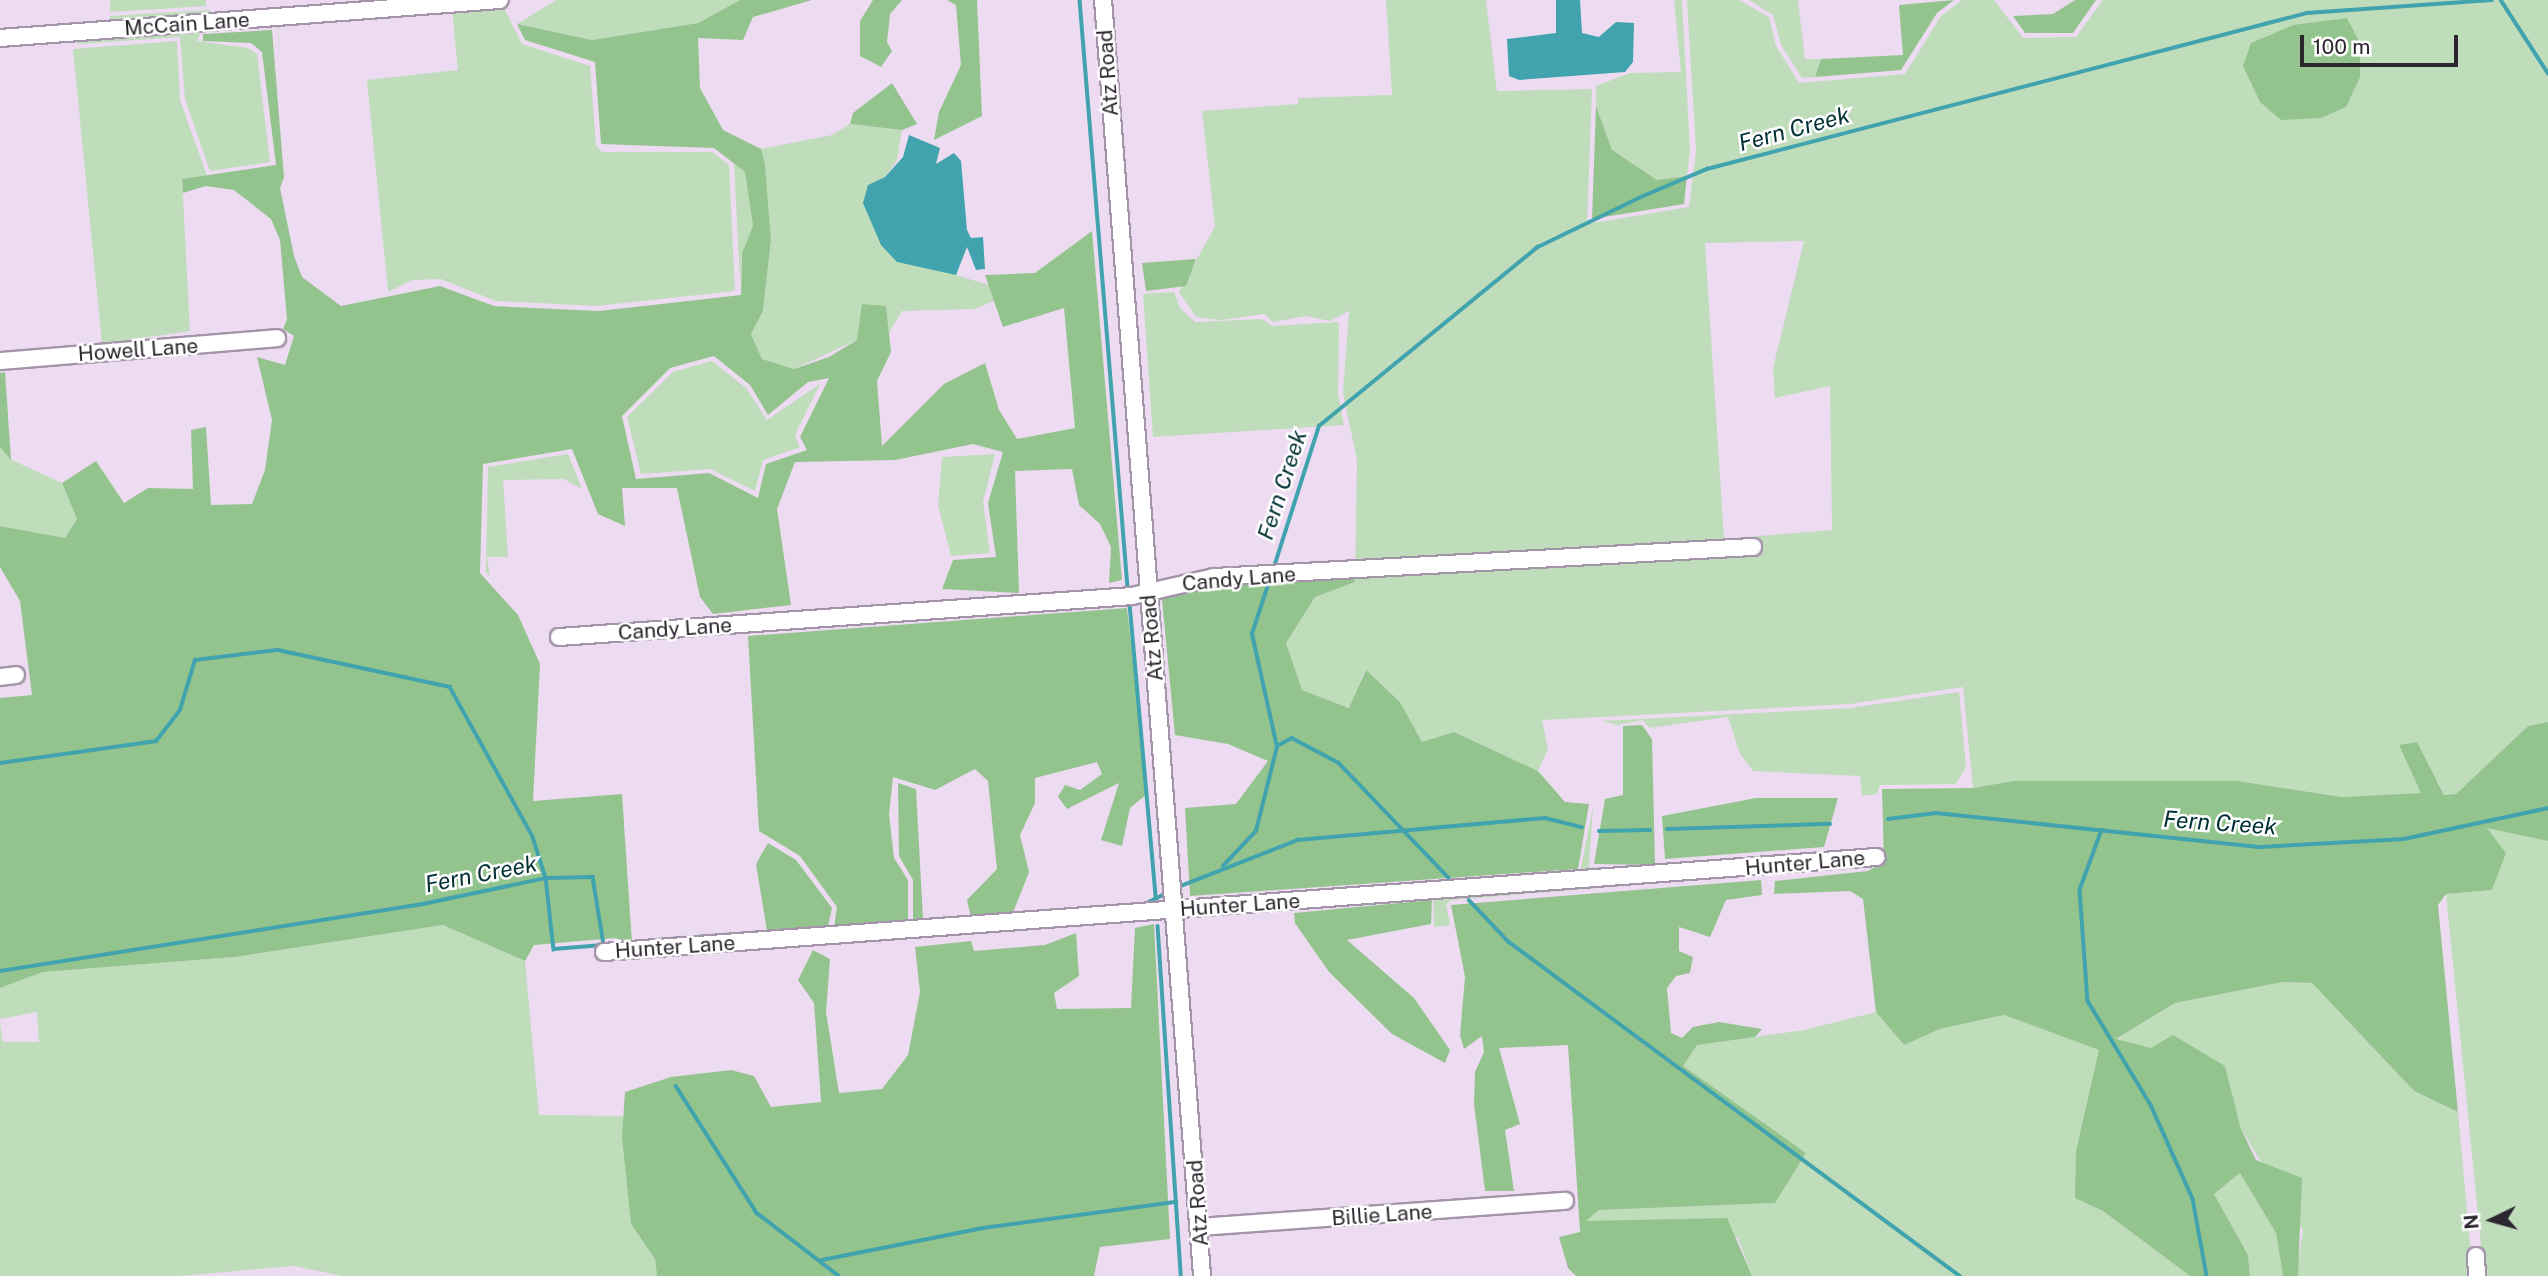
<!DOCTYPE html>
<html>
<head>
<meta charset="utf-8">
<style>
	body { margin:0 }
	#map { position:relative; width:2548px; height:1276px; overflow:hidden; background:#eddbf2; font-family:"Public Sans",sans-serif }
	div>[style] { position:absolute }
	.green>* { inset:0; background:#bfddbb }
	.forest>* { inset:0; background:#94c48d }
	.water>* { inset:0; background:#41a3ad }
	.stream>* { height:3.5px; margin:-1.75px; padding:0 1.75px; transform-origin:1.75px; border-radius:1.75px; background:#41a3ad }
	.roads { filter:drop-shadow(2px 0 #a494a9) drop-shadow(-2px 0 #a494a9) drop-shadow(0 2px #a494a9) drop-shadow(0 -2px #a494a9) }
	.minor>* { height:16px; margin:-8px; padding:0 8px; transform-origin:8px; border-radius:8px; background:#fff }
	span { translate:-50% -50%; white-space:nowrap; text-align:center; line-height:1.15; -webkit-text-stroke:5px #fff; paint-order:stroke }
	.street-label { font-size:21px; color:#2c262e }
	.water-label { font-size:23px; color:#003034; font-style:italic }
	.north { position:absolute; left:2457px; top:1185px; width:70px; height:70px; -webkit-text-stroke:5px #fff; paint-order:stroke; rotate:265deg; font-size:19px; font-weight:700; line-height:28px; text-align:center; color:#2c262e }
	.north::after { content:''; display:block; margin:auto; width:24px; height:32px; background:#2c262e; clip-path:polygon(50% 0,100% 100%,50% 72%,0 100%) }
	.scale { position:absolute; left:2300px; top:35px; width:158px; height:32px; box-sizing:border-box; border:4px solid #2c262e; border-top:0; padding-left:9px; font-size:21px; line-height:24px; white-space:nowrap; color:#2c262e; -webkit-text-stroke:5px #fff; paint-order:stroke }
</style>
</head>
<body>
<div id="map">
	<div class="green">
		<div style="clip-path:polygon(110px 0,206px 0,206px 6px,110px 12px)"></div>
		<div style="clip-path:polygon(451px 0,500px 0,522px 44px,590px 66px,596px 145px,602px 152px,712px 152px,729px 165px,735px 291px,596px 306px,496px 301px,441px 279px,412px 280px,388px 292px,367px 80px,458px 70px)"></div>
		<div style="clip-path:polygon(556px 0,740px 0,698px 23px,592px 40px,517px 24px)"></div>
		<div style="clip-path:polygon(evenodd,1386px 0,1486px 0,1497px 91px,1592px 89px,1587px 224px,1689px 207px,1696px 151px,1687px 0,1739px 0,1769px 17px,1776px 46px,1799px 83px,1905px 74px,1941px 16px,1962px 0,1994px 0,2023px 38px,2076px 37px,2103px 0,2548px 0,2548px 722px,2528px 726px,2456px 794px,2444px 795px,2438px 781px,2400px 745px,2422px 793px,2342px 797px,2238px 781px,2013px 781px,1973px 788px,1963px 687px,1850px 704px,1542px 720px,1548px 749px,1538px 771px,1454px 732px,1422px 743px,1400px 702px,1365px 670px,1350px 708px,1302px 690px,1286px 643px,1315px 597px,1355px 582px,1357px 460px,1343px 393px,1349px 311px,1330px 321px,1306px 316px,1273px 322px,1264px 314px,1221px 320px,1196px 317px,1179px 292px,1215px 226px,1202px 111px,1298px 104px,1298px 98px,1392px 95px,1386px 0,1804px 241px,1773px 368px,1775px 398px,1830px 386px,1832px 530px,1724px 539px,1705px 243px,1804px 241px)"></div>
		<div style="clip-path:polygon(1674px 0,1682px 0,1690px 151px,1687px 176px,1657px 180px,1612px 150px,1596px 106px,1596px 86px,1630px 73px,1681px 72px)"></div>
		<div style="clip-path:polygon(1749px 0,1798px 0,1805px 59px,1821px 59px,1815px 77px,1802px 78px,1781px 45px,1773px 15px)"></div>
		<div style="clip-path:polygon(210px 10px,211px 23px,278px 18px,280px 57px,278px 29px,272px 25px,202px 29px,197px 41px,248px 48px,257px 54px,270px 162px,210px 171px,185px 99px,180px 37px,77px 44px,76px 33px,110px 31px,110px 16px)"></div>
		<div style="clip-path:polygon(177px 41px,180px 100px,207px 176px,182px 179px,190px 331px,102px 344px,73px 49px)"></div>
		<div style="clip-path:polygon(850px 124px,902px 130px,897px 160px,885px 177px,868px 185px,939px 270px,989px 285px,994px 301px,975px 309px,902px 311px,889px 333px,886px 306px,857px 340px,794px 369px,762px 359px,751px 334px,763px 311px,771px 240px,761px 149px,832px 135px)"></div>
		<div style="clip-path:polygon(734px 163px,745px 172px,753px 226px,742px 253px,740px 282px)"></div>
		<div style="clip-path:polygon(1174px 292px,1180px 308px,1195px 322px,1262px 319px,1272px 326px,1339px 322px,1338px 393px,1344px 425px,1153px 437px,1143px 294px)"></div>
		<div style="clip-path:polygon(712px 361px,746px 388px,767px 420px,820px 384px,795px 435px,800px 447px,763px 460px,755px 491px,710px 469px,641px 474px,627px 417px,673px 372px)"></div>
		<div style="clip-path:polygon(0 447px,12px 460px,62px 483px,77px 519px,65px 538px,0 526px)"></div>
		<div style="clip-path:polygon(568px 454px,582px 489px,564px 479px,503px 480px,508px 557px,487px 557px,490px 576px,486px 572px,488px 467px)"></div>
		<div style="clip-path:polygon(995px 454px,983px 502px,990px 553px,951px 556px,938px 505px,942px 457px)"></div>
		<div style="clip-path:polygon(1959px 692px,1966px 767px,1956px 784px,1880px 785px,1877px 794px,1862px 796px,1860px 776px,1753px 771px,1740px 754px,1728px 717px,1650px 728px,1642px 720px,1618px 725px,1601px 721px,1850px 708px)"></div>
		<div style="clip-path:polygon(1593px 807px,1589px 867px,1647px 870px,1648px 884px,1451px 900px,1446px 904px,1450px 925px,1434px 927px,1433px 896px,1289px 911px,1276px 895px,1580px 873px)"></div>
		<div style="clip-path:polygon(2486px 827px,2548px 841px,2548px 1276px,2484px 1276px,2446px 894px,2492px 890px)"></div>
		<div style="clip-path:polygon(443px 925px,525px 961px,539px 1115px,624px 1116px,631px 1224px,655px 1259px,657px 1276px,342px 1276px,294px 1266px,180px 1276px,0 1276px,0 1023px,3px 1042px,39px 1042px,37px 1012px,0 1019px,0 988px,43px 972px,235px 957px)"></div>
		<div style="clip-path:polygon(2283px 982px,2312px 983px,2414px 1091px,2458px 1112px,2473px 1276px,2296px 1276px,2303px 1231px,2241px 1129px,2225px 1066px,2115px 1040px,2175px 1003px)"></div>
		<div style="clip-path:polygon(1876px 1012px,1904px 1045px,1940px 1029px,2004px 1015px,2100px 1050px,2076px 1151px,2076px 1198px,2103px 1211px,2190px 1276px,1752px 1276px,1738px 1238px,1641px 1222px,1585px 1221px,1599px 1210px,1775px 1203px,1806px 1153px,1720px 1096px,1683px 1066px,1684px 1057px,1697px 1045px,1804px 1030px)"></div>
		<div style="clip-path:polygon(2240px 1173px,2276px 1233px,2283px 1276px,2250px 1276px,2248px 1255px,2214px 1194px)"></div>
	</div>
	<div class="forest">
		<div style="clip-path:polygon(evenodd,740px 0,812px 0,753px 17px,743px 40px,698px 38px,700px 88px,723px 130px,761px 149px,765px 165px,771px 240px,763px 311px,751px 334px,762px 359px,794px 369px,829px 357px,857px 340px,862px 304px,886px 306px,891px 352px,877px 381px,882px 446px,944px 384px,985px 363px,999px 410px,1017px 439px,1075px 428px,1064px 308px,1003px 327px,985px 275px,1035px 273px,1092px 231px,1122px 580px,1109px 583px,1111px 547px,1100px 524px,1079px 505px,1072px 469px,1015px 471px,1019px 593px,942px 589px,953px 560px,996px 557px,988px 503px,1003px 452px,973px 444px,895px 460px,795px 462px,777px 509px,791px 605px,713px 614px,700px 597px,677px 488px,622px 488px,625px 526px,598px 514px,572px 449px,483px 464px,480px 573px,518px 615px,540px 664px,533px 801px,622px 794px,632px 943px,615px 938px,534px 945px,525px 961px,443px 925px,235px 957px,43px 972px,0 988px,0 698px,32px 695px,20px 601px,0 567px,0 526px,65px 538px,77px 519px,62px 483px,96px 461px,124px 503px,148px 488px,193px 489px,191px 430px,206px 427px,211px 505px,252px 504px,265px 470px,272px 420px,257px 357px,285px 365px,294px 336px,283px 329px,287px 319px,280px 240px,271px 219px,234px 190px,206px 186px,183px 193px,182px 179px,276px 165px,262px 52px,251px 43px,203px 41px,203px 34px,272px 30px,284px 177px,280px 188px,294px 256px,302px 277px,341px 306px,440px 286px,494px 306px,599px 311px,741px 295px,742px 253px,753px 226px,745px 172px,714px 148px,601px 144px,595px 62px,525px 40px,517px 24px,592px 40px,698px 23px,740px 0,714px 356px,750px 385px,768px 415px,808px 382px,829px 378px,800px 437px,807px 450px,766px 464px,758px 498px,709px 473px,636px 479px,622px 416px,670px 368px,714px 356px)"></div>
		<div style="clip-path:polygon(873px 0,902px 0,890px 14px,887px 42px,892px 51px,881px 67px,860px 56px,860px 21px)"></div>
		<div style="clip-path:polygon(947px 0,977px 0,982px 116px,934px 140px,939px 112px,961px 65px,956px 5px)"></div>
		<div style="clip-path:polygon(1954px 0,1937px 13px,1901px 70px,1815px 77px,1821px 59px,1903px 55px,1899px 5px)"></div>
		<div style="clip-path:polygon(2075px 0,2096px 0,2073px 33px,2025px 33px,2013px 16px,2053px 14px)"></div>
		<div style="clip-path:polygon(2347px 18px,2360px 43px,2360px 77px,2346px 107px,2321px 118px,2281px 120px,2260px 102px,2243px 66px,2251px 43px,2293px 25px)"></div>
		<div style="clip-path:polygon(892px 83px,917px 124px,902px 130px,850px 124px,853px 113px)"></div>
		<div style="clip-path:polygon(1596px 106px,1612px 150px,1657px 180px,1687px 176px,1684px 204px,1592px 219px)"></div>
		<div style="clip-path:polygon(1196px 259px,1186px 286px,1146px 291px,1142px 263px)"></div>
		<div style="clip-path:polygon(5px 372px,11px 460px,0 447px,0 373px)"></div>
		<div style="clip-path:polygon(1355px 571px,1355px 582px,1315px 597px,1286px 643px,1302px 690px,1349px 708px,1366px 670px,1400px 702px,1422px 742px,1454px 732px,1538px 771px,1565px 802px,1589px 804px,1578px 869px,1190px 896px,1185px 808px,1236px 804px,1268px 761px,1228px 744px,1175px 735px,1161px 589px)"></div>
		<div style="clip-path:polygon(1127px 608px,1148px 793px,1130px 808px,1122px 846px,1101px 840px,1119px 783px,1067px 809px,1058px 797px,1065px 785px,1080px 790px,1102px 774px,1097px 762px,1035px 778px,1035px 803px,1020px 835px,1029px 872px,1012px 915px,971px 917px,967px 900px,997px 869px,988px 781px,975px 769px,935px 790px,893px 777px,889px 814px,894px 858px,908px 880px,908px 921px,834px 927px,837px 907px,800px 856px,759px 831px,748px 636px)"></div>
		<div style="clip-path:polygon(2548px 722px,2548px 841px,2487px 828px,2506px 853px,2492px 890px,2446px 894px,2438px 905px,2458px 1112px,2414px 1091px,2312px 983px,2283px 982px,2175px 1003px,2116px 1039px,2151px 1048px,2173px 1035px,2225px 1066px,2241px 1129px,2256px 1160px,2302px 1178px,2298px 1276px,2283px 1276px,2276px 1233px,2240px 1173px,2214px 1194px,2248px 1255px,2250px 1276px,2190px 1276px,2103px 1211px,2075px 1198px,2076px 1151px,2099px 1050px,2004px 1015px,1940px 1029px,1904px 1045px,1876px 1012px,1863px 899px,1850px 891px,1774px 894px,1775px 881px,1868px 871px,1884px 862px,1882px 789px,1973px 788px,2013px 781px,2238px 781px,2342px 797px,2421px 793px,2399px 745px,2417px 742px,2444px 795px,2456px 794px,2528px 726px)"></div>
		<div style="clip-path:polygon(1642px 725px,1652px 739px,1655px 865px,1594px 864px,1605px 799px,1623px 795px,1623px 726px)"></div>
		<div style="clip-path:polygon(898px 783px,916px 789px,923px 919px,913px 920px,913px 880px,899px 856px)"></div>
		<div style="clip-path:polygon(1756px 798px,1838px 798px,1824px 847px,1665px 859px,1662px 816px)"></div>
		<div style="clip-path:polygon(768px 843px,796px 860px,832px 908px,828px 926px,767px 931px,756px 864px)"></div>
		<div style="clip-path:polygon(1761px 880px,1762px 895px,1726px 900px,1710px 937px,1679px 927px,1679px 951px,1693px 957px,1690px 973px,1676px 976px,1667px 988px,1671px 1033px,1682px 1038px,1693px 1027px,1719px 1022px,1762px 1029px,1755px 1037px,1697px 1045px,1683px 1066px,1806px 1153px,1775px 1203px,1599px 1210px,1586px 1221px,1727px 1218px,1752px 1276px,1576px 1276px,1568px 1268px,1559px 1237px,1580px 1232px,1568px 1045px,1499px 1048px,1520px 1124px,1505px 1130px,1514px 1191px,1485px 1191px,1474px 1104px,1475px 1072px,1484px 1052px,1482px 1036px,1464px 1049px,1460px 1035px,1465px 977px,1451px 905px)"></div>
		<div style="clip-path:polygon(1432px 900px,1431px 924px,1347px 940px,1414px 998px,1450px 1050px,1445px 1063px,1392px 1034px,1329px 972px,1295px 923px,1294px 913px)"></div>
		<div style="clip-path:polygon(1154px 924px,1170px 1239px,1100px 1247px,1094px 1276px,657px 1276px,655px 1259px,631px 1224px,622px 1137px,625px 1092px,671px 1077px,731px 1070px,754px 1076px,771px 1107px,821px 1102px,814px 1003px,798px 980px,813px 950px,830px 959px,826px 1012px,839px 1093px,882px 1089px,908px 1055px,920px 992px,915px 947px,971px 941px,974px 951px,1045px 945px,1076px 933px,1079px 976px,1054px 993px,1057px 1009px,1131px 1008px,1135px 928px)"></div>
	</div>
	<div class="water">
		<div style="clip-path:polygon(1556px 0,1580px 0,1582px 33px,1599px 37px,1616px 22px,1634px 23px,1633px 62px,1625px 72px,1519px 80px,1509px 76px,1507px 39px,1556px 33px)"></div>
		<div style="clip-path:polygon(909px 135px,940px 148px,936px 164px,954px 153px,961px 161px,967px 230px,971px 238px,983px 237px,985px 269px,976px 270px,967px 247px,956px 275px,897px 262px,881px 245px,863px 203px,868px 185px,885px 177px,903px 157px)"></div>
	</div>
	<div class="stream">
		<div style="left:1080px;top:0;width:589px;rotate:85.33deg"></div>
		<div style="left:2501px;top:0;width:87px;rotate:57.2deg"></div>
		<div style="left:1274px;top:567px;width:148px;rotate:-72.3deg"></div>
		<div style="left:1319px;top:426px;width:283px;rotate:-39.3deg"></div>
		<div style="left:1538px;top:247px;width:114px;rotate:-25.9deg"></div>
		<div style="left:1641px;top:197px;width:72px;rotate:-23deg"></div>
		<div style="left:1707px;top:169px;width:620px;rotate:-14.57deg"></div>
		<div style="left:2307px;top:13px;width:185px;rotate:-4deg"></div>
		<div style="left:1130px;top:604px;width:295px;rotate:84.9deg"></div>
		<div style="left:1277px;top:746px;width:17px;rotate:-28deg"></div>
		<div style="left:1292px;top:738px;width:53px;rotate:28deg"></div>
		<div style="left:1339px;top:763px;width:159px;rotate:46.3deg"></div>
		<div style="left:0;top:763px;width:158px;rotate:-8deg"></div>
		<div style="left:156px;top:741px;width:39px;rotate:-52deg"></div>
		<div style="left:180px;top:710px;width:52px;rotate:-73.3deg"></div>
		<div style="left:195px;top:660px;width:84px;rotate:-6.9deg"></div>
		<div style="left:278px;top:650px;width:176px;rotate:12.1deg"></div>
		<div style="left:450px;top:687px;width:171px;rotate:61deg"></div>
		<div style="left:533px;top:837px;width:43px;rotate:72.4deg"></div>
		<div style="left:546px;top:878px;width:72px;rotate:83.7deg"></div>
		<div style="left:1888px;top:819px;width:48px;rotate:-7.1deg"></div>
		<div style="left:1936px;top:813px;width:327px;rotate:6deg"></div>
		<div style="left:2261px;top:847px;width:143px;rotate:-3.2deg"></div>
		<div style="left:2404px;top:839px;width:147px;rotate:-12.1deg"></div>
		<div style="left:1667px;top:829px;width:163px;rotate:-1.8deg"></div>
		<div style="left:2102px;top:830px;width:64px;rotate:110.1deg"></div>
		<div style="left:2080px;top:890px;width:111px;rotate:85.9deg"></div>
		<div style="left:2088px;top:1001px;width:122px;rotate:58.8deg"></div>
		<div style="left:2151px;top:1105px;width:103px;rotate:65.9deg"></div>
		<div style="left:2193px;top:1199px;width:78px;rotate:79.7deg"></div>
		<div style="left:1599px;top:831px;width:51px;rotate:-1.1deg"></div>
		<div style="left:1223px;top:866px;width:48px;rotate:-46.7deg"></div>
		<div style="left:1256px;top:831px;width:87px;rotate:-76deg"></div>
		<div style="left:1277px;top:747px;width:116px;rotate:-102.5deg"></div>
		<div style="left:1252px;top:634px;width:52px;rotate:-71.9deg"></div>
		<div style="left:1181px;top:886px;width:126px;rotate:-21.5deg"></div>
		<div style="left:1298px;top:840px;width:248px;rotate:-5.1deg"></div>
		<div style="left:1545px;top:818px;width:38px;rotate:14deg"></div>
		<div style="left:1469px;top:900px;width:58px;rotate:46.4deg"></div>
		<div style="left:1509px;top:942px;width:561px;rotate:36.52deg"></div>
		<div style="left:1158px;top:926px;width:351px;rotate:86.2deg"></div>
		<div style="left:656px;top:940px;width:490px;rotate:-4.2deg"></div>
		<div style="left:1145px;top:904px;width:22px;rotate:-27deg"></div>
		<div style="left:554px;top:949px;width:49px;rotate:-4.7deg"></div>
		<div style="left:0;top:971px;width:428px;rotate:-9deg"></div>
		<div style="left:423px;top:904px;width:126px;rotate:-11.9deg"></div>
		<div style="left:546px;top:878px;width:47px;rotate:-1.2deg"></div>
		<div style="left:593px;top:877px;width:69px;rotate:80.8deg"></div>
		<div style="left:676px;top:1086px;width:151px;rotate:57.5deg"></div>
		<div style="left:757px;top:1213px;width:103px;rotate:37.5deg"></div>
		<div style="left:822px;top:1260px;width:164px;rotate:-11.2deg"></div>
		<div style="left:983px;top:1228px;width:195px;rotate:-7.7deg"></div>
	</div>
	<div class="roads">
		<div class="minor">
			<div style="left:1103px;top:0;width:1280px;rotate:85.56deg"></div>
			<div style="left:0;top:38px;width:501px;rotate:-4.35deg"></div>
			<div style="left:0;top:361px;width:278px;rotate:-4.7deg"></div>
			<div style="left:559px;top:637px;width:574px;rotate:-4.09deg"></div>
			<div style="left:1132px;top:596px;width:84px;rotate:-13deg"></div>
			<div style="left:1214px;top:577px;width:540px;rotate:-3.19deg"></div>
			<div style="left:0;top:677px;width:16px;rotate:-7deg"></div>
			<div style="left:604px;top:952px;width:1276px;rotate:-4.27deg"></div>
			<div style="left:1200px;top:1227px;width:366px;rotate:-4.1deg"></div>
			<div style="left:2476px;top:1256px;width:20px;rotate:87deg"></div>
		</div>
	</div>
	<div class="street-label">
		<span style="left:187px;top:24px;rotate:-4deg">McCain Lane</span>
		<span style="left:1108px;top:73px;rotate:-94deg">Atz Road</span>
		<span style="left:138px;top:350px;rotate:-4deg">Howell Lane</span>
		<span style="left:1239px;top:579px;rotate:-5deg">Candy Lane</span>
		<span style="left:675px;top:629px;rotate:-4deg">Candy Lane</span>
		<span style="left:1152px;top:638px;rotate:-95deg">Atz Road</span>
		<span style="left:1805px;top:863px;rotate:-5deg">Hunter Lane</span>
		<span style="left:1240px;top:905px;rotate:-4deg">Hunter Lane</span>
		<span style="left:675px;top:947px;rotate:-4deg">Hunter Lane</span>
		<span style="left:1198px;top:1203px;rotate:-94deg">Atz Road</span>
		<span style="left:1382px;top:1215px;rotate:-4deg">Billie Lane</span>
	</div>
	<div class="water-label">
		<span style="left:1794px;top:129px;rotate:-15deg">Fern Creek</span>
		<span style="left:1282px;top:485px;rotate:-72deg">Fern Creek</span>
		<span style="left:2220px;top:823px;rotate:4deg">Fern Creek</span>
		<span style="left:481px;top:874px;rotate:-11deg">Fern Creek</span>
	</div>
	<div class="north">N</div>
	<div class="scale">100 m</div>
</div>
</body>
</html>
